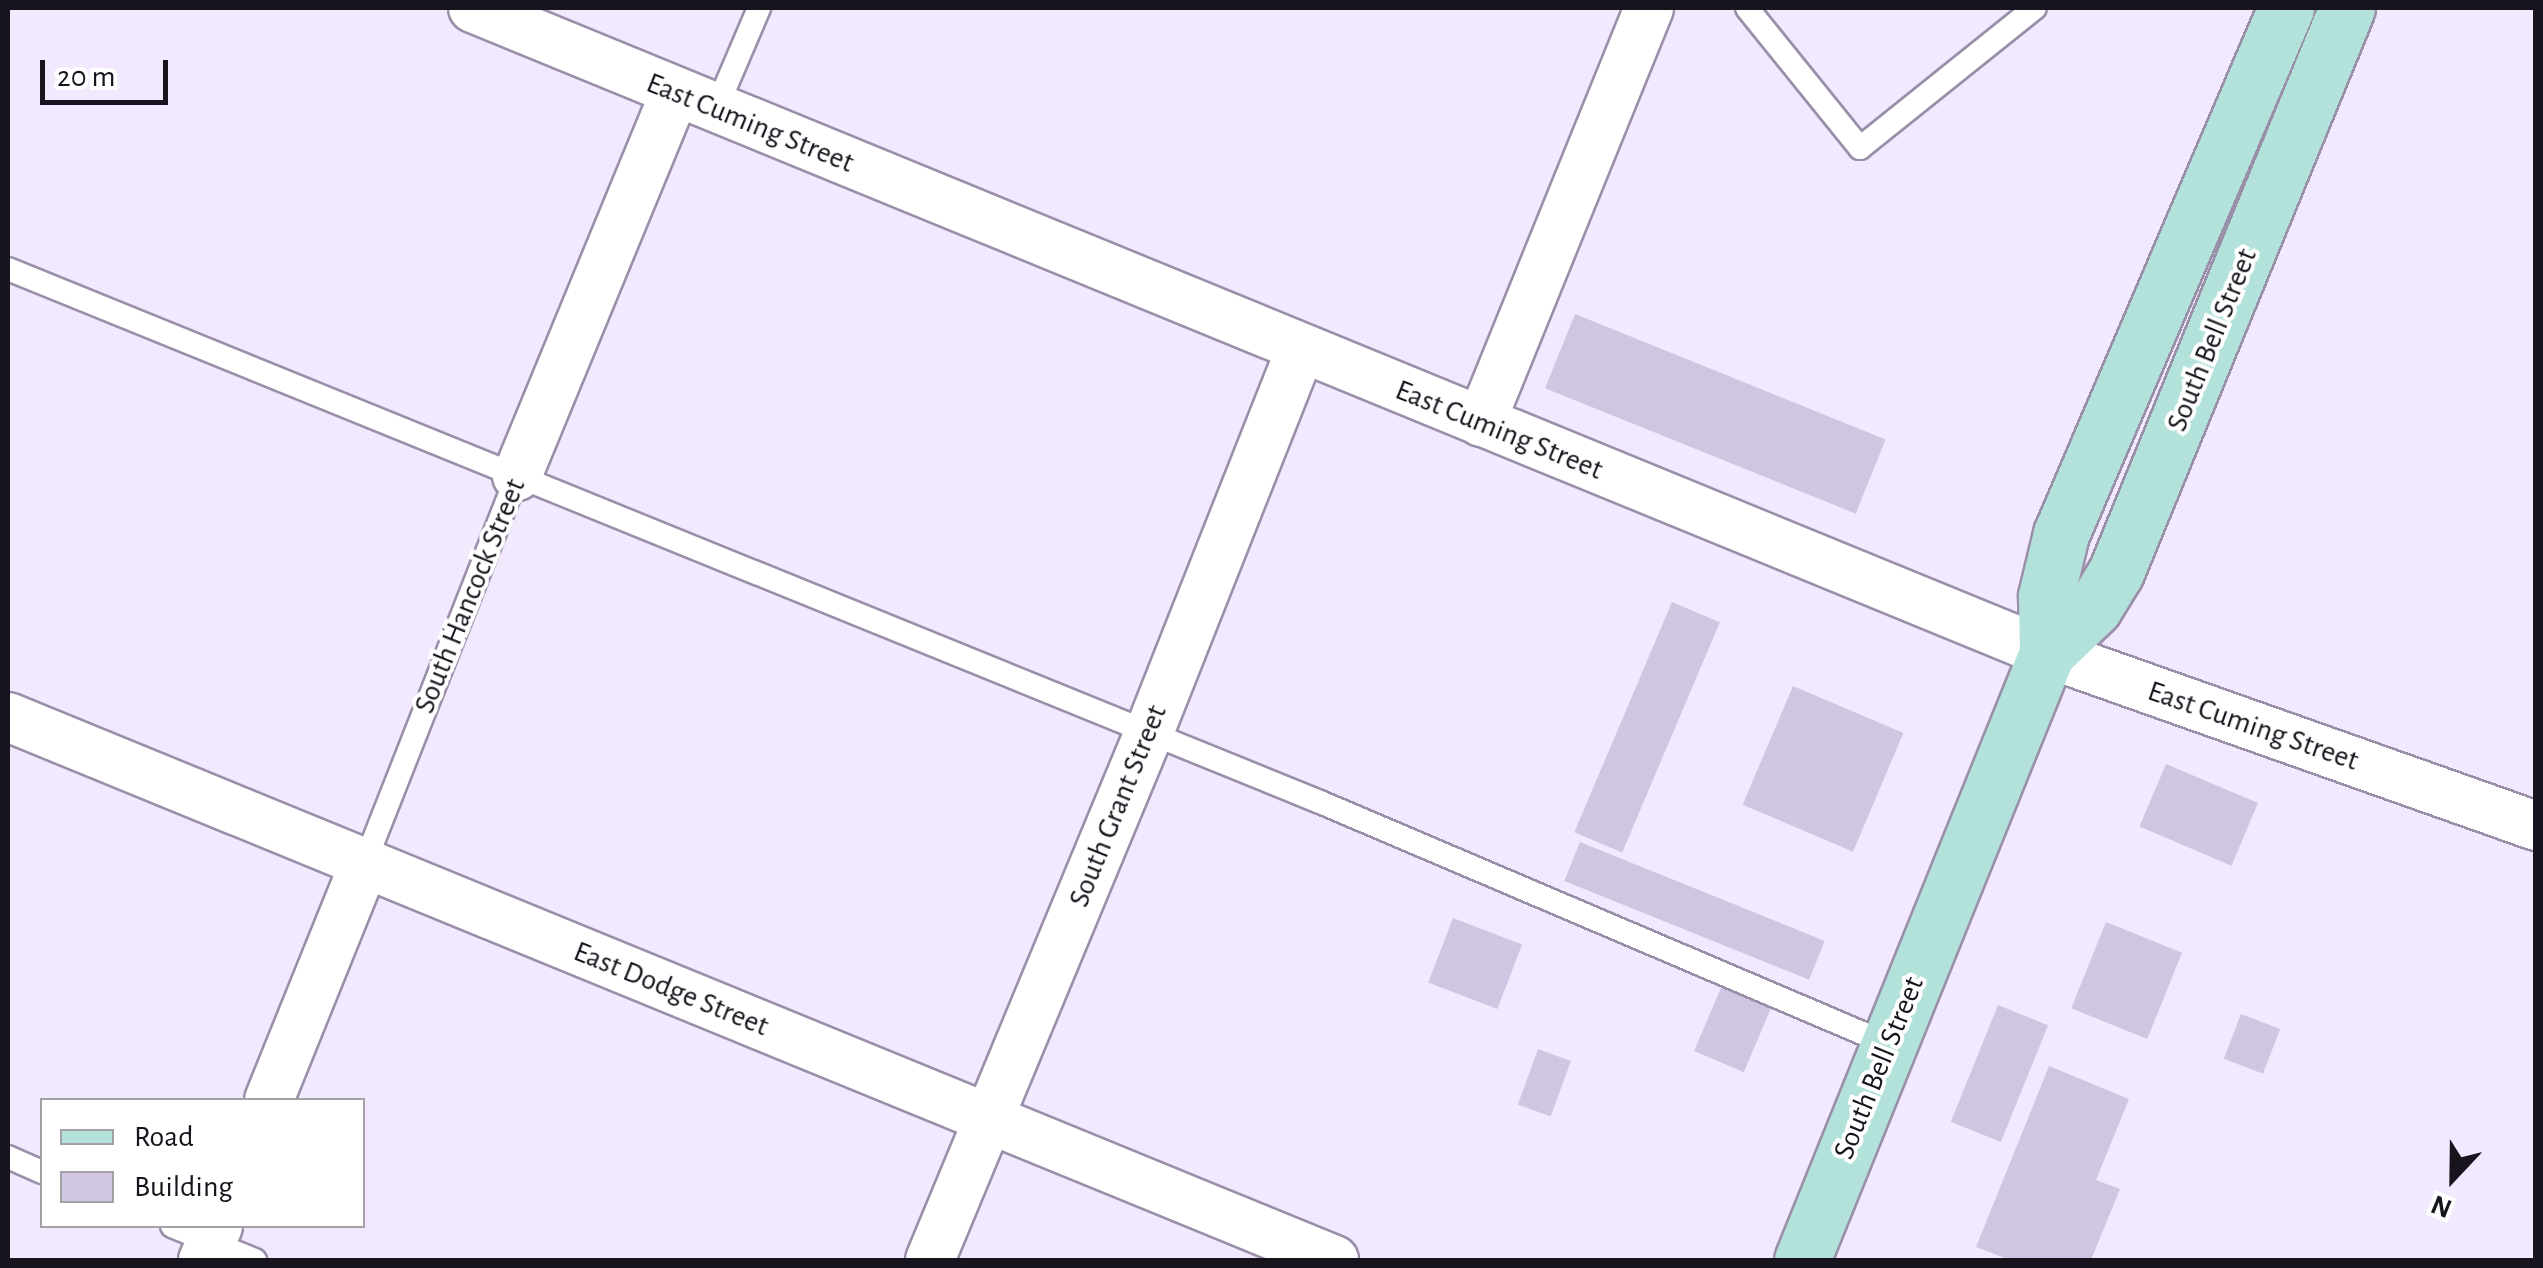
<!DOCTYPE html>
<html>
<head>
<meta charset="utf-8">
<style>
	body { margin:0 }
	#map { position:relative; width:2543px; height:1268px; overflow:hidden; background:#f2e9ff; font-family:"Alegreya Sans",sans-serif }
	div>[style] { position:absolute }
	.building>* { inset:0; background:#d1c6e1; transform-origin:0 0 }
	.roads { filter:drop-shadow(2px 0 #9a8fa9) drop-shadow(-2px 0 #9a8fa9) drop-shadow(0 2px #9a8fa9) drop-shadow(0 -2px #9a8fa9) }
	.lane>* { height:22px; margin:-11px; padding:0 11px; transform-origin:11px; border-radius:11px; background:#fff }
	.street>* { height:48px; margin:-24px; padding:0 24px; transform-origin:24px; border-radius:24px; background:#fff }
	.secondary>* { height:55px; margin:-27.5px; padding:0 27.5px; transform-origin:27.5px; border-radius:27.5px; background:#b3e2db }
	span { translate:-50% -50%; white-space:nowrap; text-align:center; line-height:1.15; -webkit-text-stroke:8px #fff; paint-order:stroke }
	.street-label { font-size:30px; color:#18141d }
	.frame { position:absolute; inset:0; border:10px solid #18141d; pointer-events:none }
	.legend { position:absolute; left:40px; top:1098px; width:325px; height:130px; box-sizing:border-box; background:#fff; border:2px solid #a3a1a5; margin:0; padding:12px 18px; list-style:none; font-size:30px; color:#18141d }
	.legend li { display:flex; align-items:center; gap:20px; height:50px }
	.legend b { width:50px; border:2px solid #a3a1a5 }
	.north { position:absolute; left:2403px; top:1128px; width:100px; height:100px; -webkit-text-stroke:8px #fff; paint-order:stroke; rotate:202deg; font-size:28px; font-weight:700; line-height:40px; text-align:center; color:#18141d }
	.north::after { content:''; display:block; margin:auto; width:35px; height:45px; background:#18141d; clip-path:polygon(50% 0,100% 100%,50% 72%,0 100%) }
	.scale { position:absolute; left:40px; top:60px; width:128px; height:45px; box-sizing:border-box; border:5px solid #18141d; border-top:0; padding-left:12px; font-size:30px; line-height:35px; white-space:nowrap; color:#18141d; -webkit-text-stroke:8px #fff; paint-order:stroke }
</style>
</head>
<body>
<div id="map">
	<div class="building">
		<div style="left:1575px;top:314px;width:335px;height:80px;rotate:22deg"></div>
		<div style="left:1672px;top:602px;width:52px;height:250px;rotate:23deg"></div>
		<div style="left:1793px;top:686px;width:120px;height:129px;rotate:23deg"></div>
		<div style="left:2166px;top:764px;width:100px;height:68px;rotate:23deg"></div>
		<div style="left:1580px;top:842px;width:264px;height:42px;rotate:22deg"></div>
		<div style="left:1453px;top:918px;width:74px;height:69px;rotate:21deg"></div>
		<div style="left:2106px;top:922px;width:82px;height:93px;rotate:22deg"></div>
		<div style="left:1723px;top:983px;width:54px;height:74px;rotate:23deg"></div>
		<div style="left:1998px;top:1005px;width:54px;height:126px;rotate:22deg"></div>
		<div style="left:2241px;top:1014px;width:42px;height:48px;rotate:21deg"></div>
		<div style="left:1538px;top:1049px;width:35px;height:59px;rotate:20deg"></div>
		<div style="clip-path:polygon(2049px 1066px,2129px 1099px,2096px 1180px,2120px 1189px,2091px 1260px,2010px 1260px,1976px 1247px)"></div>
	</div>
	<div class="roads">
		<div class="lane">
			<div style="left:1747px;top:8px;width:180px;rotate:51.1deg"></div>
			<div style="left:1860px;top:148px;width:224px;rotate:-38.7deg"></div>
			<div style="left:716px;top:109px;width:110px;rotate:-66.9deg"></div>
			<div style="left:8px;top:269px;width:1416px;rotate:22.11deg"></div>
			<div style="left:1320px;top:802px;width:617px;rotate:23.08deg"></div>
			<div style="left:365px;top:862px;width:415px;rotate:-68.5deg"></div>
			<div style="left:8px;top:1157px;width:37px;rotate:24deg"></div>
			<div style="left:172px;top:1226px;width:90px;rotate:22.3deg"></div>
		</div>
		<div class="street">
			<div style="left:473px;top:8px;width:1701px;rotate:22.28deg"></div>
			<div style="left:2047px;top:653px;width:519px;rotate:19.48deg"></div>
			<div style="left:1481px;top:422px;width:447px;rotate:-67.9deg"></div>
			<div style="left:517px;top:476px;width:415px;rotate:-67.6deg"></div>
			<div style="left:8px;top:717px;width:1433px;rotate:22.27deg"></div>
			<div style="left:269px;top:1100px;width:257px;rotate:-68deg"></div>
			<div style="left:203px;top:1260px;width:37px;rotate:-66deg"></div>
			<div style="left:930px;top:1260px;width:568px;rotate:-67.45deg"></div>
			<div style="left:1148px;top:735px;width:415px;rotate:-68.4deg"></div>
		</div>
		<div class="secondary">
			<div style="left:2047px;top:653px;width:65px;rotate:-43.8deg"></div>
			<div style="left:2094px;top:608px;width:42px;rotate:-58.6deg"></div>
			<div style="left:2116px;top:572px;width:609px;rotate:-67.73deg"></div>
			<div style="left:1802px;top:1260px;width:655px;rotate:-68.02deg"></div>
			<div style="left:2047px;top:653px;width:57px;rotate:-91deg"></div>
			<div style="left:2046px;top:596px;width:64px;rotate:-76.4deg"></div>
			<div style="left:2061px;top:534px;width:572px;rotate:-66.84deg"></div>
		</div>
	</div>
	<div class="street-label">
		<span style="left:750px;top:123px;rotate:22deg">East Cuming Street</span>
		<span style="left:2212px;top:340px;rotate:-68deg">South Bell Street</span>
		<span style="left:1499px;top:430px;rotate:22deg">East Cuming Street</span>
		<span style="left:470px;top:596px;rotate:-68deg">South Hancock Street</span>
		<span style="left:2253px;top:726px;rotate:19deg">East Cuming Street</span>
		<span style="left:1118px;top:806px;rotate:-68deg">South Grant Street</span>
		<span style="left:671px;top:989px;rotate:22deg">East Dodge Street</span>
		<span style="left:1879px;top:1068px;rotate:-68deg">South Bell Street</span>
	</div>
	<div class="frame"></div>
	<ul class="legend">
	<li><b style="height:12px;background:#b3e2db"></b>Road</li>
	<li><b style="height:28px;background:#d1c6e1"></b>Building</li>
	</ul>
	<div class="north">N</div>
	<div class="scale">20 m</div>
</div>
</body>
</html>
